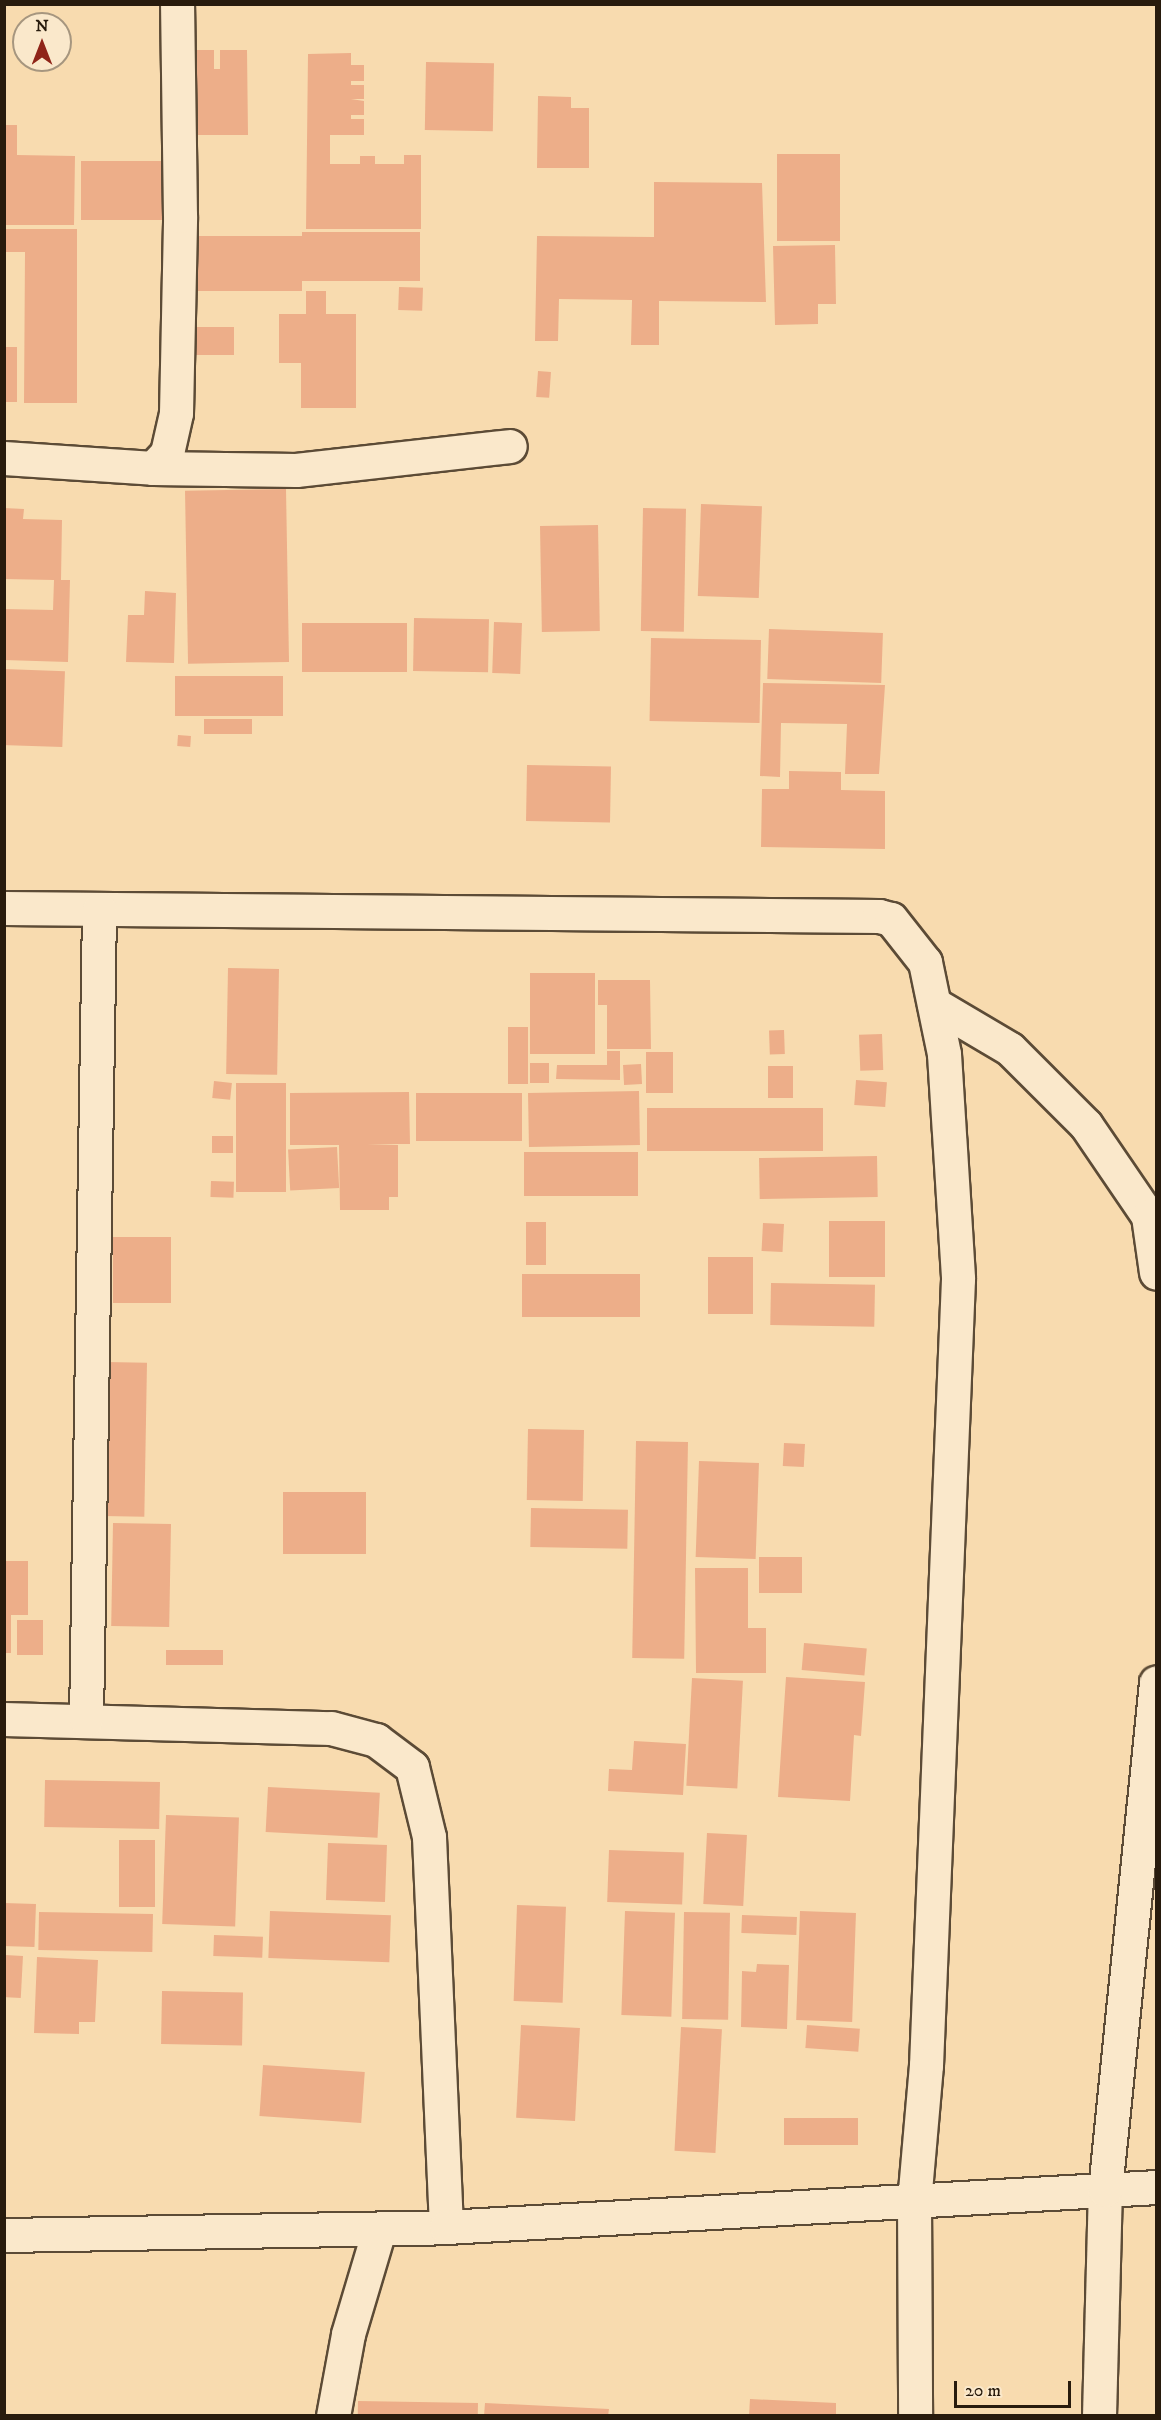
<!DOCTYPE html>
<html>
<head>
<meta charset="utf-8">
<style>
	body { margin:0 }
	#map { position:relative; width:1161px; height:2420px; overflow:hidden; background:#f8dbaf; font-family:"IM FELL DW Pica",serif }
	div>[style] { position:absolute }
	.building>* { inset:0; background:#edae89; transform-origin:0 0 }
	.roads { filter:drop-shadow(2px 0 #5c4b36) drop-shadow(-2px 0 #5c4b36) drop-shadow(0 2px #5c4b36) drop-shadow(0 -2px #5c4b36) }
	.minor>* { height:33px; margin:-16.5px; padding:0 16.5px; transform-origin:16.5px; border-radius:16.5px; background:#fae8cb }
	span { translate:-50% -50%; white-space:nowrap; text-align:center; line-height:1.15; -webkit-text-stroke:5px #fae8cb; paint-order:stroke }
	.frame { position:absolute; inset:0; border:6px solid #281b0d; pointer-events:none }
	.north { position:absolute; left:12px; top:12px; width:60px; height:60px; box-sizing:border-box; background:#fae8cb; border:2px solid #a6967f; border-radius:50%; rotate:0deg; font-size:16px; font-weight:700; line-height:24px; text-align:center; color:#281b0d }
	.north::after { content:''; display:block; margin:auto; width:21px; height:27px; background:#8f2418; clip-path:polygon(50% 0,100% 100%,50% 72%,0 100%) }
	.scale { position:absolute; left:954px; top:2381px; width:117px; height:27px; box-sizing:border-box; border:3px solid #281b0d; border-top:0; padding-left:8px; font-size:18px; line-height:21px; white-space:nowrap; color:#281b0d; -webkit-text-stroke:4px #fae8cb; paint-order:stroke }
</style>
</head>
<body>
<div id="map">
	<div class="building">
		<div style="clip-path:polygon(189px 50px,214px 50px,214px 69px,220px 69px,220px 50px,247px 50px,248px 135px,190px 135px)"></div>
		<div style="clip-path:polygon(351px 53px,351px 65px,364px 65px,364px 81px,351px 81px,351px 85px,364px 85px,364px 99px,351px 99px,364px 101px,364px 115px,351px 115px,351px 119px,364px 119px,364px 135px,330px 135px,330px 164px,360px 164px,360px 156px,375px 156px,375px 164px,404px 164px,404px 155px,421px 155px,421px 229px,306px 229px,308px 54px)"></div>
		<div style="left:426px;top:62px;width:68px;height:68px;rotate:1deg"></div>
		<div style="clip-path:polygon(538px 96px,571px 97px,571px 108px,589px 108px,589px 168px,537px 168px)"></div>
		<div style="clip-path:polygon(4px 125px,17px 125px,17px 155px,75px 156px,74px 225px,4px 225px)"></div>
		<div style="left:777px;top:154px;width:63px;height:87px"></div>
		<div style="left:175px;top:161px;width:59px;height:94px;rotate:90deg"></div>
		<div style="clip-path:polygon(654px 182px,762px 183px,766px 302px,659px 301px,659px 345px,631px 345px,632px 300px,559px 299px,558px 341px,535px 341px,537px 236px,654px 237px)"></div>
		<div style="clip-path:polygon(4px 229px,77px 229px,77px 403px,24px 403px,25px 252px,4px 252px)"></div>
		<div style="clip-path:polygon(302px 232px,420px 232px,420px 281px,302px 281px,302px 291px,187px 291px,187px 236px,302px 236px)"></div>
		<div style="clip-path:polygon(835px 245px,836px 304px,818px 304px,818px 324px,775px 325px,773px 246px)"></div>
		<div style="left:399px;top:287px;width:24px;height:23px;rotate:2deg"></div>
		<div style="clip-path:polygon(306px 291px,326px 291px,326px 314px,356px 314px,356px 408px,301px 408px,301px 363px,279px 363px,279px 314px,306px 314px)"></div>
		<div style="left:188px;top:327px;width:46px;height:28px"></div>
		<div style="left:4px;top:347px;width:13px;height:55px"></div>
		<div style="left:538px;top:371px;width:13px;height:26px;rotate:4deg"></div>
		<div style="left:286px;top:489px;width:173px;height:101px;rotate:89deg"></div>
		<div style="left:701px;top:504px;width:61px;height:92px;rotate:2deg"></div>
		<div style="clip-path:polygon(4px 508px,24px 509px,23px 519px,62px 520px,61px 580px,70px 580px,68px 662px,4px 660px,4px 609px,53px 610px,54px 580px,4px 579px)"></div>
		<div style="left:643px;top:508px;width:43px;height:123px;rotate:1deg"></div>
		<div style="left:598px;top:525px;width:106px;height:58px;rotate:89deg"></div>
		<div style="clip-path:polygon(145px 591px,176px 593px,174px 663px,126px 662px,128px 615px,144px 615px)"></div>
		<div style="left:414px;top:618px;width:75px;height:53px;rotate:1deg"></div>
		<div style="left:494px;top:622px;width:28px;height:51px;rotate:2deg"></div>
		<div style="left:302px;top:623px;width:105px;height:49px"></div>
		<div style="left:769px;top:629px;width:114px;height:50px;rotate:2deg"></div>
		<div style="left:651px;top:638px;width:110px;height:83px;rotate:1deg"></div>
		<div style="left:4px;top:669px;width:61px;height:76px;rotate:2deg"></div>
		<div style="left:175px;top:676px;width:108px;height:40px"></div>
		<div style="clip-path:polygon(763px 683px,885px 685px,879px 774px,845px 774px,847px 724px,781px 723px,780px 777px,760px 776px)"></div>
		<div style="left:252px;top:719px;width:15px;height:48px;rotate:90deg"></div>
		<div style="left:178px;top:735px;width:13px;height:11px;rotate:4deg"></div>
		<div style="left:527px;top:765px;width:84px;height:56px;rotate:1deg"></div>
		<div style="clip-path:polygon(789px 771px,841px 772px,841px 790px,885px 791px,885px 849px,761px 847px,762px 789px,789px 789px)"></div>
		<div style="left:228px;top:968px;width:51px;height:106px;rotate:1deg"></div>
		<div style="left:530px;top:973px;width:65px;height:81px"></div>
		<div style="clip-path:polygon(598px 980px,650px 980px,651px 1049px,607px 1049px,607px 1005px,598px 1005px)"></div>
		<div style="left:508px;top:1027px;width:20px;height:57px"></div>
		<div style="left:784px;top:1030px;width:24px;height:15px;rotate:88deg"></div>
		<div style="left:882px;top:1034px;width:36px;height:23px;rotate:88deg"></div>
		<div style="clip-path:polygon(607px 1051px,620px 1051px,620px 1080px,556px 1079px,557px 1065px,607px 1065px)"></div>
		<div style="left:646px;top:1052px;width:27px;height:41px"></div>
		<div style="left:530px;top:1063px;width:19px;height:20px"></div>
		<div style="left:641px;top:1064px;width:20px;height:18px;rotate:87deg"></div>
		<div style="left:768px;top:1066px;width:25px;height:32px"></div>
		<div style="left:856px;top:1080px;width:31px;height:25px;rotate:4deg"></div>
		<div style="left:214px;top:1081px;width:18px;height:17px;rotate:6deg"></div>
		<div style="left:286px;top:1083px;width:109px;height:50px;rotate:90deg"></div>
		<div style="left:639px;top:1091px;width:54px;height:111px;rotate:89deg"></div>
		<div style="clip-path:polygon(409px 1092px,410px 1144px,367px 1144px,398px 1145px,398px 1197px,389px 1197px,389px 1210px,340px 1210px,339px 1145px,290px 1145px,290px 1093px)"></div>
		<div style="left:416px;top:1093px;width:106px;height:48px"></div>
		<div style="left:647px;top:1108px;width:176px;height:43px"></div>
		<div style="left:212px;top:1136px;width:21px;height:17px"></div>
		<div style="left:337px;top:1147px;width:41px;height:49px;rotate:87deg"></div>
		<div style="left:638px;top:1152px;width:44px;height:114px;rotate:90deg"></div>
		<div style="left:877px;top:1156px;width:41px;height:118px;rotate:89deg"></div>
		<div style="left:211px;top:1181px;width:23px;height:16px;rotate:2deg"></div>
		<div style="left:829px;top:1221px;width:56px;height:56px"></div>
		<div style="left:526px;top:1222px;width:20px;height:43px"></div>
		<div style="left:763px;top:1223px;width:21px;height:28px;rotate:3deg"></div>
		<div style="left:113px;top:1237px;width:58px;height:66px"></div>
		<div style="left:708px;top:1257px;width:45px;height:57px"></div>
		<div style="left:522px;top:1274px;width:118px;height:43px"></div>
		<div style="left:771px;top:1283px;width:104px;height:42px;rotate:1deg"></div>
		<div style="left:106px;top:1362px;width:41px;height:154px;rotate:1deg"></div>
		<div style="left:528px;top:1429px;width:56px;height:71px;rotate:1deg"></div>
		<div style="left:636px;top:1441px;width:52px;height:217px;rotate:1deg"></div>
		<div style="left:784px;top:1443px;width:21px;height:23px;rotate:3deg"></div>
		<div style="left:699px;top:1461px;width:60px;height:96px;rotate:2deg"></div>
		<div style="left:283px;top:1492px;width:83px;height:62px"></div>
		<div style="left:531px;top:1508px;width:97px;height:39px;rotate:1deg"></div>
		<div style="left:113px;top:1523px;width:58px;height:103px;rotate:1deg"></div>
		<div style="left:802px;top:1557px;width:36px;height:43px;rotate:90deg"></div>
		<div style="clip-path:polygon(4px 1561px,28px 1561px,28px 1615px,11px 1615px,11px 1653px,4px 1653px)"></div>
		<div style="clip-path:polygon(695px 1568px,748px 1568px,748px 1628px,766px 1628px,766px 1673px,696px 1673px)"></div>
		<div style="left:17px;top:1620px;width:26px;height:35px"></div>
		<div style="left:804px;top:1643px;width:63px;height:27px;rotate:5deg"></div>
		<div style="left:166px;top:1650px;width:57px;height:15px"></div>
		<div style="clip-path:polygon(786px 1677px,865px 1682px,861px 1736px,854px 1735px,850px 1801px,778px 1797px)"></div>
		<div style="left:692px;top:1678px;width:51px;height:108px;rotate:3deg"></div>
		<div style="clip-path:polygon(634px 1741px,686px 1744px,683px 1795px,608px 1791px,609px 1769px,632px 1770px)"></div>
		<div style="left:45px;top:1780px;width:115px;height:47px;rotate:1deg"></div>
		<div style="left:268px;top:1787px;width:112px;height:45px;rotate:3deg"></div>
		<div style="left:166px;top:1815px;width:73px;height:109px;rotate:2deg"></div>
		<div style="left:707px;top:1833px;width:40px;height:71px;rotate:3deg"></div>
		<div style="left:119px;top:1840px;width:36px;height:67px"></div>
		<div style="left:328px;top:1843px;width:59px;height:57px;rotate:2deg"></div>
		<div style="left:609px;top:1850px;width:75px;height:52px;rotate:2deg"></div>
		<div style="left:4px;top:1903px;width:32px;height:43px;rotate:2deg"></div>
		<div style="left:517px;top:1905px;width:49px;height:96px;rotate:2deg"></div>
		<div style="left:270px;top:1911px;width:121px;height:47px;rotate:2deg"></div>
		<div style="left:625px;top:1911px;width:50px;height:104px;rotate:2deg"></div>
		<div style="left:800px;top:1911px;width:56px;height:109px;rotate:2deg"></div>
		<div style="left:39px;top:1912px;width:114px;height:38px;rotate:1deg"></div>
		<div style="left:684px;top:1912px;width:46px;height:107px;rotate:1deg"></div>
		<div style="left:742px;top:1915px;width:55px;height:18px;rotate:2deg"></div>
		<div style="left:214px;top:1935px;width:49px;height:21px;rotate:2deg"></div>
		<div style="left:5px;top:1955px;width:18px;height:42px;rotate:3deg"></div>
		<div style="clip-path:polygon(37px 1957px,98px 1960px,95px 2022px,79px 2022px,79px 2034px,34px 2033px)"></div>
		<div style="clip-path:polygon(757px 1964px,789px 1965px,787px 2029px,741px 2027px,742px 1971px,756px 1972px)"></div>
		<div style="left:162px;top:1991px;width:81px;height:53px;rotate:1deg"></div>
		<div style="left:521px;top:2025px;width:59px;height:93px;rotate:3deg"></div>
		<div style="left:807px;top:2025px;width:53px;height:23px;rotate:4deg"></div>
		<div style="left:681px;top:2027px;width:41px;height:124px;rotate:3deg"></div>
		<div style="left:263px;top:2065px;width:102px;height:51px;rotate:4deg"></div>
		<div style="left:858px;top:2118px;width:27px;height:74px;rotate:90deg"></div>
		<div style="clip-path:polygon(750px 2399px,836px 2403px,836px 2416px,749px 2416px)"></div>
		<div style="left:358px;top:2401px;width:120px;height:15px;rotate:1deg"></div>
		<div style="clip-path:polygon(485px 2403px,609px 2409px,608px 2416px,484px 2416px)"></div>
	</div>
	<div class="roads">
		<div class="minor">
			<div style="left:4px;top:458px;width:149px;rotate:3.8deg"></div>
			<div style="left:153px;top:468px;width:21px;rotate:-47deg"></div>
			<div style="left:167px;top:453px;width:41px;rotate:-77.3deg"></div>
			<div style="left:176px;top:413px;width:197px;rotate:-88.8deg"></div>
			<div style="left:180px;top:216px;width:212px;rotate:-90.8deg"></div>
			<div style="left:153px;top:468px;width:143px;rotate:0.8deg"></div>
			<div style="left:296px;top:470px;width:215px;rotate:-6.4deg"></div>
			<div style="left:4px;top:908px;width:875px;rotate:0.52deg"></div>
			<div style="left:879px;top:916px;width:12px;rotate:14deg"></div>
			<div style="left:891px;top:919px;width:55px;rotate:51.7deg"></div>
			<div style="left:925px;top:962px;width:94px;rotate:78.3deg"></div>
			<div style="left:944px;top:1054px;width:225px;rotate:86.4deg"></div>
			<div style="left:958px;top:1279px;width:787px;rotate:92.33deg"></div>
			<div style="left:926px;top:2065px;width:137px;rotate:95deg"></div>
			<div style="left:914px;top:2201px;width:215px;rotate:89.7deg"></div>
			<div style="left:934px;top:1004px;width:88px;rotate:30.6deg"></div>
			<div style="left:1010px;top:1049px;width:107px;rotate:45deg"></div>
			<div style="left:1086px;top:1125px;width:110px;rotate:55.7deg"></div>
			<div style="left:1148px;top:1216px;width:57px;rotate:81.9deg"></div>
			<div style="left:4px;top:1719px;width:327px;rotate:1.6deg"></div>
			<div style="left:331px;top:1728px;width:47px;rotate:14.9deg"></div>
			<div style="left:376px;top:1740px;width:45px;rotate:36.9deg"></div>
			<div style="left:412px;top:1767px;width:72px;rotate:76.3deg"></div>
			<div style="left:429px;top:1837px;width:390px;rotate:87.5deg"></div>
			<div style="left:86px;top:1720px;width:811px;rotate:-89.08deg"></div>
			<div style="left:4px;top:2235px;width:442px;rotate:-1deg"></div>
			<div style="left:446px;top:2227px;width:711px;rotate:-3.22deg"></div>
			<div style="left:333px;top:2416px;width:83px;rotate:-79.6deg"></div>
			<div style="left:348px;top:2334px;width:109px;rotate:-73.4deg"></div>
			<div style="left:1099px;top:2416px;width:226px;rotate:-88.5deg"></div>
			<div style="left:1105px;top:2190px;width:510px;rotate:-84.26deg"></div>
		</div>
	</div>
	<div class="frame"></div>
	<div class="north">N</div>
	<div class="scale">20 m</div>
</div>
</body>
</html>
